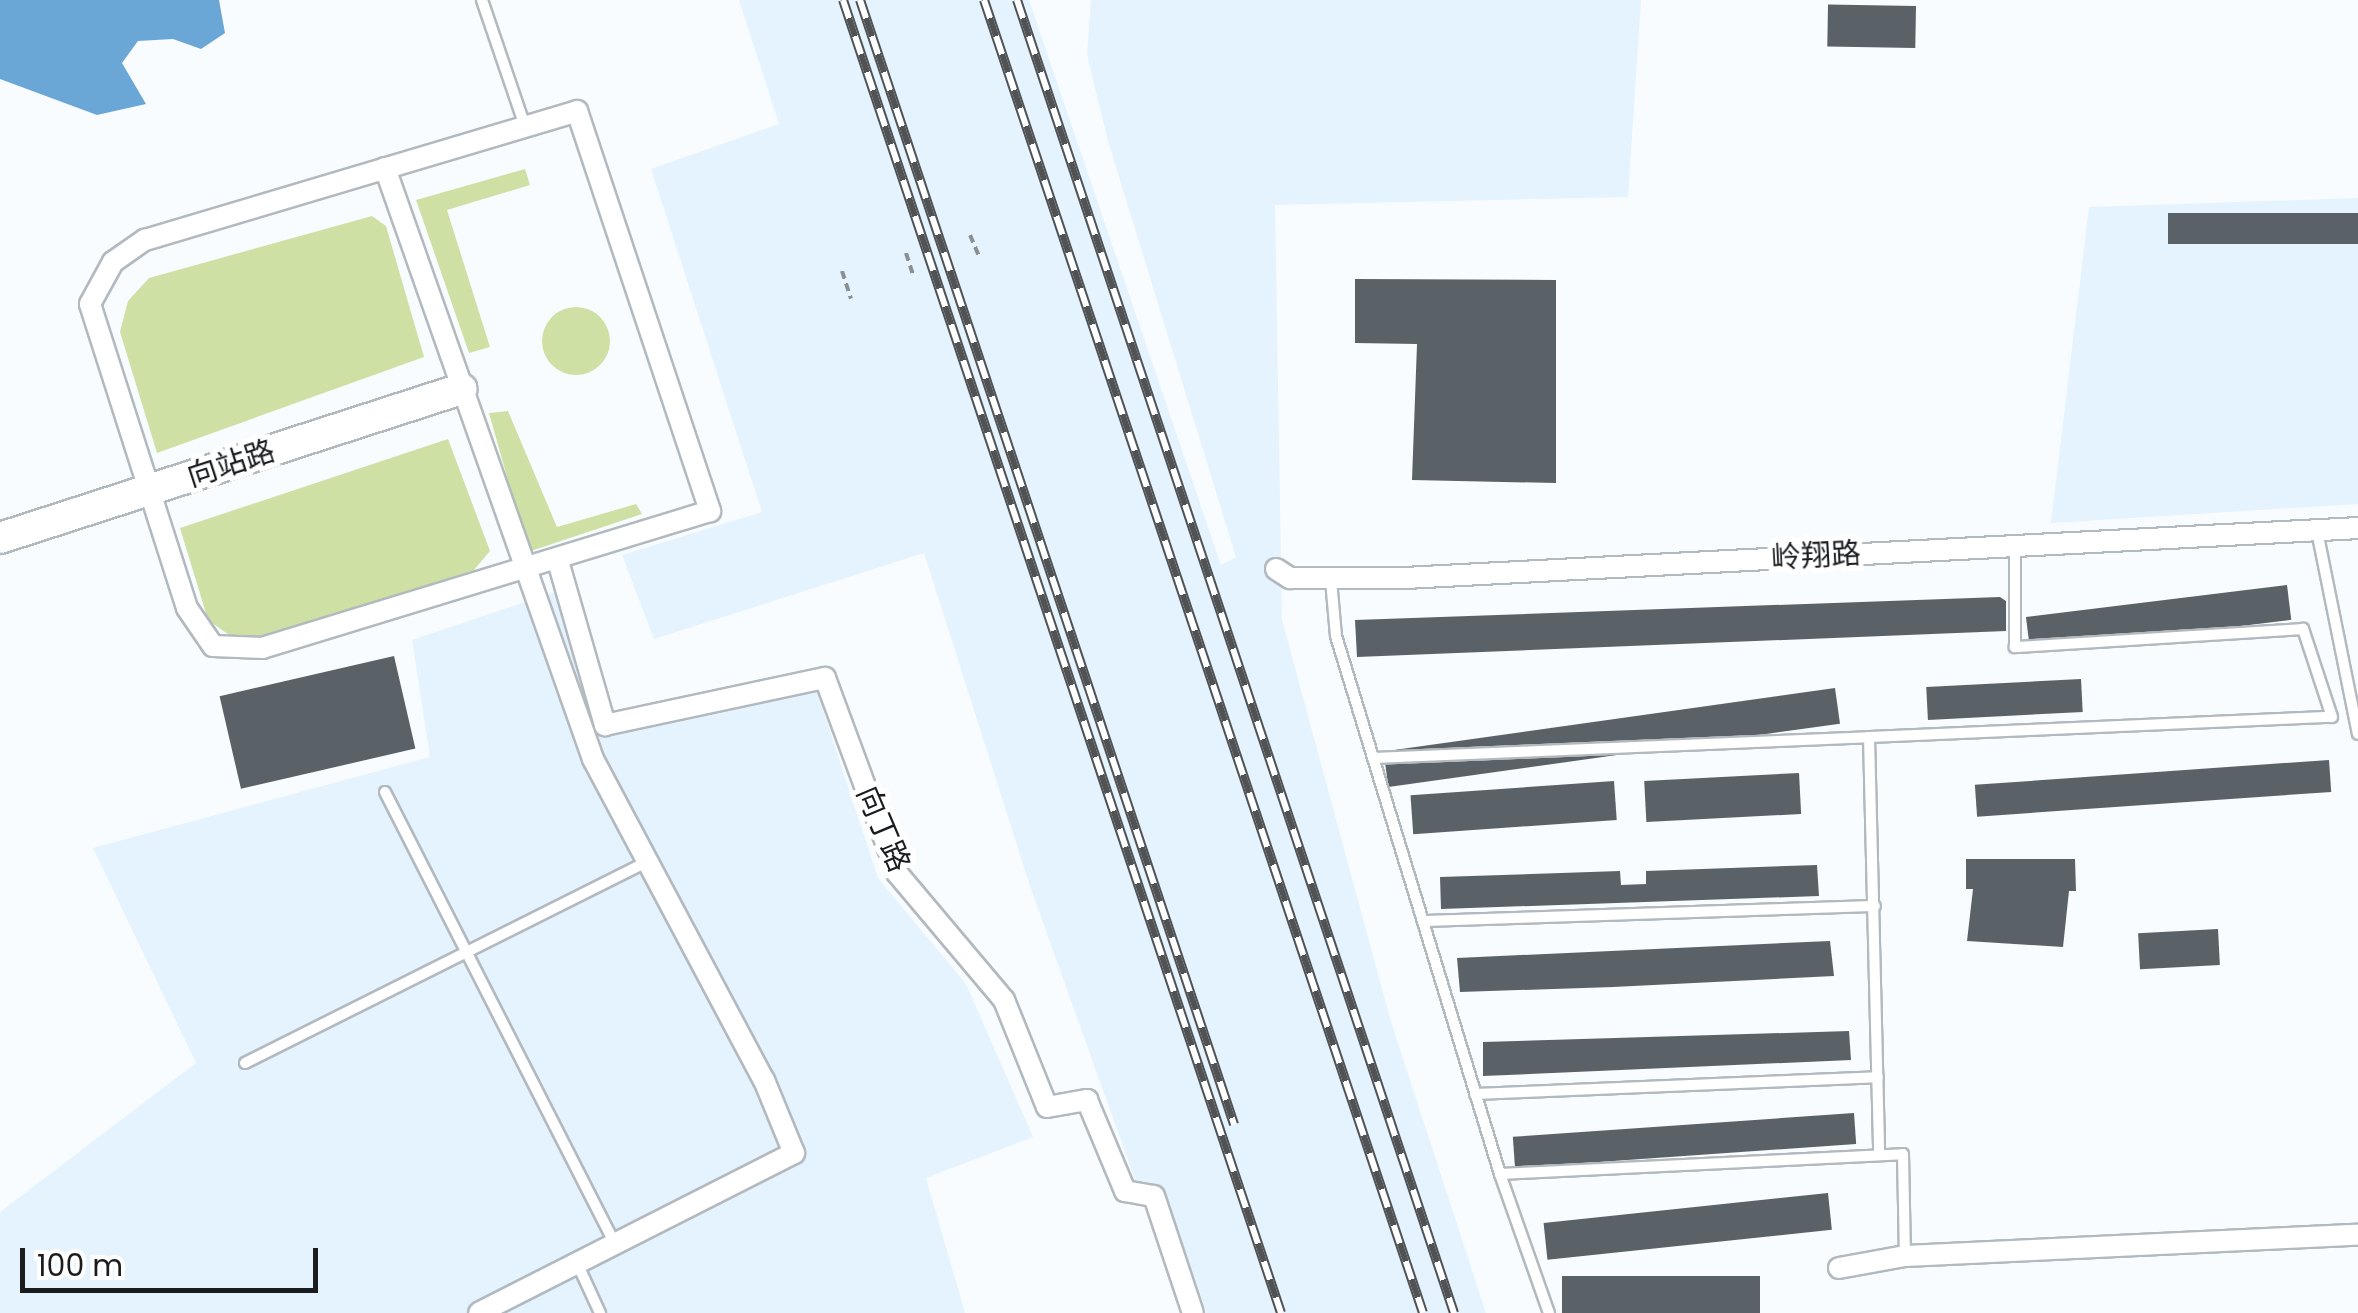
<!DOCTYPE html>
<html>
<head>
<meta charset="utf-8">
<style>
	body { margin:0 }
	#map { position:relative; width:2358px; height:1313px; overflow:hidden; background:#f9fcfe; font-family:Poppins,"Noto Sans SC",sans-serif }
	div>[style] { position:absolute }
	.built>* { inset:0; background:#e4f3fe }
	.green>* { inset:0; background:#cfe0a5 }
	.round { border-radius:50% }
	.water>* { inset:0; background:#6ba7d6 }
	.building>* { inset:0; background:#5b6267; transform-origin:0 0 }
	.path>* { height:4px; margin-top:-2px; transform-origin:0; background:repeating-linear-gradient(90deg,#8c8f91 0 8px,transparent 0 13px) }
	.roads { filter:drop-shadow(2px 0 #b2b9bf) drop-shadow(-2px 0 #b2b9bf) drop-shadow(0 2px #b2b9bf) drop-shadow(0 -2px #b2b9bf) }
	.lane>* { height:10px; margin:-5px; padding:0 5px; transform-origin:5px; border-radius:5px; background:#fff }
	.street>* { height:20px; margin:-10px; padding:0 10px; transform-origin:10px; border-radius:10px; background:#fff }
	.secondary>* { height:30px; margin:-15px; padding:0 15px; transform-origin:15px; border-radius:15px; background:#fff }
	.rail>* { height:10px; margin-top:-5px; transform-origin:0; background:repeating-linear-gradient(90deg,#fff 0 19px,#505254 0 38px); box-sizing:border-box; border-block:2px solid #505254 }
	span { translate:-50% -50%; white-space:nowrap; text-align:center; line-height:1.15; -webkit-text-stroke:10px #fff; paint-order:stroke }
	.street-label { font-size:30px; color:#1a1c1e }
	.scale { position:absolute; left:20px; top:1248px; width:298px; height:45px; box-sizing:border-box; border:5px solid #1a1c1e; border-top:0; padding-left:12px; font-size:30px; line-height:35px; white-space:nowrap; color:#1a1c1e; -webkit-text-stroke:8px #fff; paint-order:stroke }
</style>
</head>
<body>
<div id="map">
	<div class="built">
		<div style="clip-path:polygon(739px 0,1029px 0,1221px 565px,1236px 557px,1108px 141px,1087px 55px,1091px 0,1641px 0,1628px 197px,1275px 205px,1282px 620px,1391px 1022px,1486px 1313px,1207px 1313px,1165px 1192px,1142px 1199px,1030px 886px,924px 553px,654px 639px,622px 555px,762px 512px,651px 169px,779px 124px)"></div>
		<div style="clip-path:polygon(2358px 198px,2358px 504px,2051px 523px,2089px 207px)"></div>
		<div style="clip-path:polygon(555px 592px,601px 735px,817px 692px,878px 878px,966px 984px,1033px 1137px,926px 1178px,965px 1313px,0 1313px,0 1212px,196px 1063px,93px 848px,430px 757px,412px 640px)"></div>
	</div>
	<div class="green">
		<div style="clip-path:polygon(525px 169px,530px 185px,447px 210px,490px 347px,469px 353px,416px 200px)"></div>
		<div style="clip-path:polygon(372px 216px,386px 226px,424px 357px,157px 453px,120px 332px,128px 301px,149px 278px)"></div>
		<div class="round" style="left:542px;top:307px;width:68px;height:68px"></div>
		<div style="clip-path:polygon(508px 411px,557px 527px,636px 504px,642px 514px,528px 552px,489px 413px)"></div>
		<div style="clip-path:polygon(448px 439px,490px 551px,474px 570px,258px 643px,232px 637px,208px 620px,180px 528px)"></div>
	</div>
	<div class="water">
		<div style="clip-path:polygon(0 0,219px 0,225px 33px,201px 49px,173px 39px,138px 41px,122px 63px,146px 104px,97px 115px,0 79px)"></div>
	</div>
	<div class="building">
		<div style="left:1916px;top:6px;width:42px;height:88px;rotate:91deg"></div>
		<div style="left:2358px;top:213px;width:31px;height:190px;rotate:90deg"></div>
		<div style="clip-path:polygon(1355px 279px,1556px 280px,1556px 483px,1412px 480px,1417px 344px,1355px 343px)"></div>
		<div style="left:2287px;top:585px;width:35px;height:263px;rotate:83deg"></div>
		<div style="clip-path:polygon(2000px 597px,2006px 601px,2006px 631px,1357px 657px,1355px 620px)"></div>
		<div style="left:394px;top:656px;width:95px;height:179px;rotate:77deg"></div>
		<div style="left:2081px;top:679px;width:33px;height:155px;rotate:87deg"></div>
		<div style="left:1835px;top:688px;width:36px;height:456px;rotate:82deg"></div>
		<div style="left:2329px;top:760px;width:32px;height:355px;rotate:86deg"></div>
		<div style="left:1799px;top:773px;width:41px;height:155px;rotate:87deg"></div>
		<div style="left:1614px;top:781px;width:39px;height:204px;rotate:86deg"></div>
		<div style="clip-path:polygon(1966px 859px,2075px 859px,2076px 891px,2069px 891px,2063px 947px,1967px 941px,1973px 889px,1966px 889px)"></div>
		<div style="clip-path:polygon(1817px 865px,1819px 896px,1441px 909px,1440px 877px,1620px 871px,1621px 885px,1646px 884px,1646px 871px)"></div>
		<div style="left:2218px;top:929px;width:36px;height:80px;rotate:87deg"></div>
		<div style="clip-path:polygon(1830px 941px,1834px 976px,1613px 987px,1460px 992px,1457px 958px)"></div>
		<div style="clip-path:polygon(1849px 1031px,1851px 1060px,1483px 1076px,1483px 1042px)"></div>
		<div style="left:1854px;top:1113px;width:31px;height:342px;rotate:86deg"></div>
		<div style="left:1828px;top:1193px;width:37px;height:286px;rotate:84deg"></div>
		<div style="left:1760px;top:1276px;width:37px;height:198px;rotate:90deg"></div>
	</div>
	<div class="path">
		<div style="left:970px;top:235px;width:23px;rotate:67deg"></div>
		<div style="left:906px;top:253px;width:25px;rotate:72deg"></div>
		<div style="left:842px;top:271px;width:29px;rotate:72deg"></div>
	</div>
	<div class="roads">
		<div class="lane">
			<div style="left:482px;top:0;width:133px;rotate:71.2deg"></div>
			<div style="left:2317px;top:531px;width:207px;rotate:78.6deg"></div>
			<div style="left:1331px;top:580px;width:56px;rotate:84.9deg"></div>
			<div style="left:1336px;top:636px;width:562px;rotate:73.05deg"></div>
			<div style="left:1500px;top:1174px;width:147px;rotate:70.6deg"></div>
			<div style="left:1869px;top:737px;width:463px;rotate:-2.5deg"></div>
			<div style="left:2332px;top:717px;width:93px;rotate:-108.2deg"></div>
			<div style="left:2303px;top:629px;width:289px;rotate:176.4deg"></div>
			<div style="left:2015px;top:647px;width:101px;rotate:-90deg"></div>
			<div style="left:1373px;top:758px;width:496px;rotate:-2.4deg"></div>
			<div style="left:1869px;top:737px;width:418px;rotate:88.6deg"></div>
			<div style="left:385px;top:792px;width:507px;rotate:63.03deg"></div>
			<div style="left:1423px;top:921px;width:452px;rotate:-1.9deg"></div>
			<div style="left:245px;top:1063px;width:449px;rotate:-26.6deg"></div>
			<div style="left:1475px;top:1094px;width:403px;rotate:-2.4deg"></div>
			<div style="left:1500px;top:1174px;width:403px;rotate:-2.8deg"></div>
			<div style="left:1903px;top:1154px;width:102px;rotate:88.9deg"></div>
			<div style="left:577px;top:1263px;width:55px;rotate:65.3deg"></div>
		</div>
		<div class="street">
			<div style="left:577px;top:111px;width:422px;rotate:71.6deg"></div>
			<div style="left:710px;top:511px;width:468px;rotate:163deg"></div>
			<div style="left:263px;top:648px;width:50px;rotate:-177.7deg"></div>
			<div style="left:213px;top:646px;width:46px;rotate:-124.4deg"></div>
			<div style="left:187px;top:608px;width:319px;rotate:-107.7deg"></div>
			<div style="left:90px;top:304px;width:48px;rotate:-61.3deg"></div>
			<div style="left:113px;top:262px;width:39px;rotate:-35deg"></div>
			<div style="left:145px;top:240px;width:451px;rotate:-16.6deg"></div>
			<div style="left:385px;top:168px;width:627px;rotate:70.61deg"></div>
			<div style="left:593px;top:759px;width:364px;rotate:62deg"></div>
			<div style="left:764px;top:1080px;width:79px;rotate:67.7deg"></div>
			<div style="left:794px;top:1153px;width:353px;rotate:153.1deg"></div>
			<div style="left:558px;top:561px;width:171px;rotate:74deg"></div>
			<div style="left:605px;top:725px;width:225px;rotate:-12.1deg"></div>
			<div style="left:825px;top:678px;width:208px;rotate:69.7deg"></div>
			<div style="left:897px;top:873px;width:166px;rotate:49.9deg"></div>
			<div style="left:1004px;top:1000px;width:115px;rotate:68.1deg"></div>
			<div style="left:1047px;top:1107px;width:41px;rotate:-9.9deg"></div>
			<div style="left:1087px;top:1100px;width:99px;rotate:67.3deg"></div>
			<div style="left:1125px;top:1191px;width:29px;rotate:10deg"></div>
			<div style="left:1154px;top:1196px;width:123px;rotate:71.6deg"></div>
			<div style="left:1276px;top:569px;width:17px;rotate:33deg"></div>
			<div style="left:1290px;top:578px;width:115px"></div>
			<div style="left:1405px;top:578px;width:954px;rotate:-3deg"></div>
			<div style="left:1839px;top:1268px;width:67px;rotate:-10.3deg"></div>
			<div style="left:1905px;top:1256px;width:453px;rotate:-2.7deg"></div>
		</div>
		<div class="secondary">
			<div style="left:0;top:538px;width:485px;rotate:-17.9deg"></div>
		</div>
	</div>
	<div class="rail">
		<div style="left:843px;top:0;width:1384px;rotate:71.55deg"></div>
		<div style="left:860px;top:0;width:1185px;rotate:71.6deg"></div>
		<div style="left:984px;top:0;width:1384px;rotate:71.51deg"></div>
		<div style="left:1017px;top:0;width:1384px;rotate:71.59deg"></div>
	</div>
	<div class="street-label">
		<span style="left:231px;top:464px;rotate:-18deg">向站路</span>
		<span style="left:1816px;top:556px;rotate:-3deg">岭翔路</span>
		<span style="left:883px;top:829px;rotate:67deg">向丁路</span>
	</div>
	<div class="scale">100 m</div>
</div>
</body>
</html>
